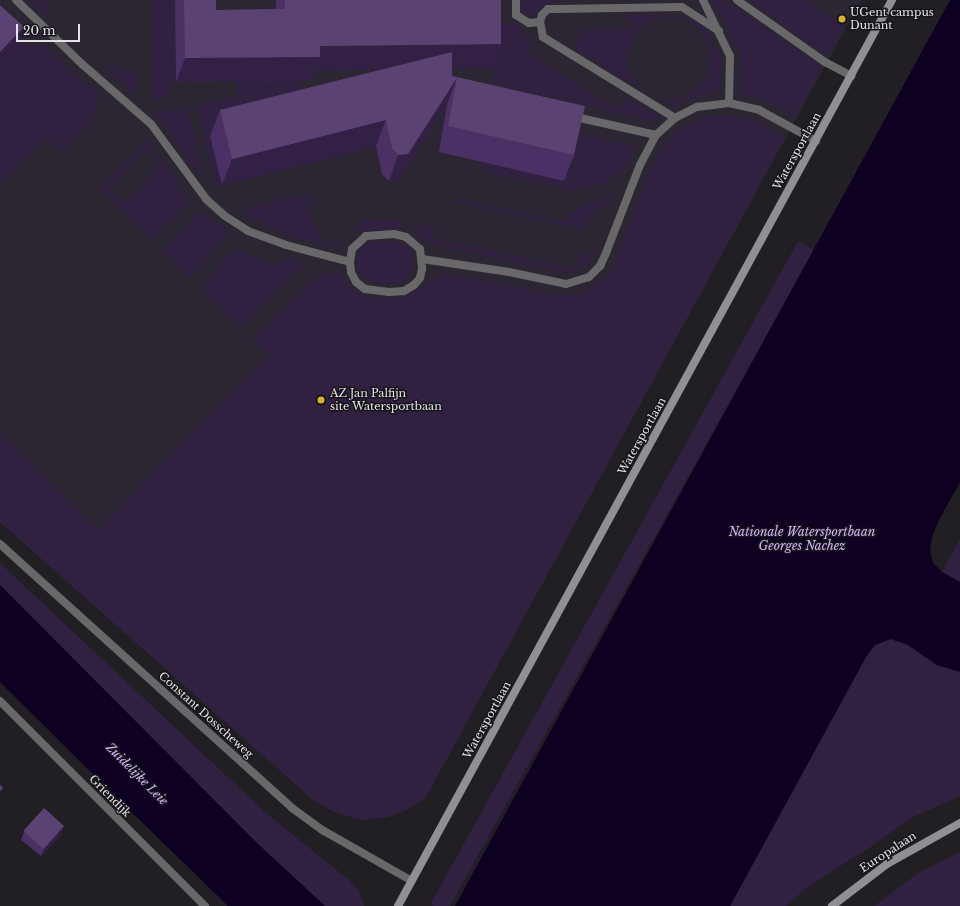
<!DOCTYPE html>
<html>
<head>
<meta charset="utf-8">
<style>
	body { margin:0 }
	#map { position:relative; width:960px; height:906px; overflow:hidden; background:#211e24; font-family:"Libre Baskerville",serif }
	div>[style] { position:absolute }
	.built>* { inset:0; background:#2b2631 }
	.green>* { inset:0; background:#302141; transform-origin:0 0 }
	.water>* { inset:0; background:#0e0020 }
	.lane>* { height:8px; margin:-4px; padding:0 4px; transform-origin:4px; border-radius:4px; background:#686769 }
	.street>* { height:8px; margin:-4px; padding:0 4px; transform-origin:4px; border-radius:4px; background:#686769 }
	.secondary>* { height:8px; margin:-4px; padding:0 4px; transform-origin:4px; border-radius:4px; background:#918f94 }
	.wall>* { inset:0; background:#4a3065 }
	.shaded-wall>* { inset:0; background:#322145 }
	.building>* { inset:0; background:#5a4373; transform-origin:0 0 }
	.dots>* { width:11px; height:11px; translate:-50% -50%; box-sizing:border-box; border:2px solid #17151b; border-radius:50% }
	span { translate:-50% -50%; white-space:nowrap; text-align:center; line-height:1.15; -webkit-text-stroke:3px #17151b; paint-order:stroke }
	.poi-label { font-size:11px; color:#e4e2e6 }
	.left { translate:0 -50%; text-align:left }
	.street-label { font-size:11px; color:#e4e2e6 }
	.water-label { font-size:12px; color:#d3b4fb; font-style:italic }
	.scale { position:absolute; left:16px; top:24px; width:64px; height:18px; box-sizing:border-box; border:2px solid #e4e2e6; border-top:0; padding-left:5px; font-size:12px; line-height:14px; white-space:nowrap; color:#e4e2e6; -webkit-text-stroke:3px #17151b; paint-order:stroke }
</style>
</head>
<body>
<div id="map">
	<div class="built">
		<div style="clip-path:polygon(0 0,861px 0,426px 797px,407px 810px,388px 817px,362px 820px,334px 812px,312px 799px,0 522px)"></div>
	</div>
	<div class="green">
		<div style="clip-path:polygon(28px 0,47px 0,47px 19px)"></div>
		<div style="clip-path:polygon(151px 0,175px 0,176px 82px,171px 83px,169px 96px,152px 100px)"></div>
		<div style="clip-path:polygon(520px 0,563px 0,563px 1px,553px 2px,541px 8px,536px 20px,531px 14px,520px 12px)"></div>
		<div style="clip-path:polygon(709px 0,724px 0,822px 67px,795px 117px,762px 99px,741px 94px,742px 66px,740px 53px,719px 11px)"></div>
		<div style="clip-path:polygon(749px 0,803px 0,846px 26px,828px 56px)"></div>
		<div style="clip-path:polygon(622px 15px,674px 15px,696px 22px,705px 29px,721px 59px,720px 91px,684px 100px,674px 106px,653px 96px,663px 99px,684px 97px,701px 84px,707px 75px,710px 64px,708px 43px,702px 33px,686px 20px,664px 17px,645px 24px,637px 32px,631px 41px,628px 62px,630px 73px,643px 90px,575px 49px,580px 29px,637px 29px)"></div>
		<div style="clip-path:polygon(516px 23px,522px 28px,531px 47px,524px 50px,612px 107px,631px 101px,660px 117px,654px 122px,492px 83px,492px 24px)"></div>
		<div style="clip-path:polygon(20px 38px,27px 45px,44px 45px,84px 84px,94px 85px,98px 100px,93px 119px,62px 152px,46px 137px,0 184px,0 59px)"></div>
		<div style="clip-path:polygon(103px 65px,136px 73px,136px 97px)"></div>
		<div style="clip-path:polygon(236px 81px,301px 81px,302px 113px,227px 184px,215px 187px,197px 105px,237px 96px)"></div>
		<div style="clip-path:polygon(187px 107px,205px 182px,187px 160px,170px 132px,154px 114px)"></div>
		<div style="clip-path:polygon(724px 115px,755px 121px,785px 137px,426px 797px,407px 810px,388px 817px,362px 820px,334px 812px,312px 799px,0 522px,0 434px,98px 530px,269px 354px,253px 339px,315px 279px,324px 274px,339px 273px,355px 293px,372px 298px,406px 297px,439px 274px,453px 274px,552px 294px,570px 295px,589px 290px,603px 281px,613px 267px,650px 170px,660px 151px,675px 134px,689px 124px,706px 117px)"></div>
		<div style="clip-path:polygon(571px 131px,636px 147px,627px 166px,602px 184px,572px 191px,489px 173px,477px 161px,560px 180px)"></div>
		<div style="clip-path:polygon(148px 139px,155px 148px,149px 154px,145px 150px,109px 190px,125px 203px,159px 165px,155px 160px,159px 155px,189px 202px,151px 239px,100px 189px)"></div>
		<div style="clip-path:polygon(617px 190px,611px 201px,596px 209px,585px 230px,456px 202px,459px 199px,556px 220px,562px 220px,585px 203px,602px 201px)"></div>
		<div style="clip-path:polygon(311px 193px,314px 200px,307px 206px,324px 245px,339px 240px,340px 243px,331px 247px,295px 238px,243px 214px,249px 207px)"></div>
		<div style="clip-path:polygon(201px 211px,229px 231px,190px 277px,163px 250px)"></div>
		<div style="clip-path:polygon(364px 219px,398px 220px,404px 231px,387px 228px,359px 233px,358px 224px)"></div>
		<div style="clip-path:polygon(415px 223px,434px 227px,432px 238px,575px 269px,579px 253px,591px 253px,598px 246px,590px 262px,575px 272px,568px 273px,428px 243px,418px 236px)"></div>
		<div style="left:798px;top:241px;width:18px;height:758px;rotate:29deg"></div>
		<div style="clip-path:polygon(374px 242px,398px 242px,412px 250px,413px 268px,406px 281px,382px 285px,361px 277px,356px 261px,358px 250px,365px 244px)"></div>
		<div style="clip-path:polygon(239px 250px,276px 266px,287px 258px,304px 263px,242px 328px,201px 288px,230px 253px)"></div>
		<div style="clip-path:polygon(960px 539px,960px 582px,942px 572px)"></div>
		<div style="clip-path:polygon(0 563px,266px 813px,349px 880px,359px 891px,364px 906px,325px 906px,258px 844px,0 585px)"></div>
		<div style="clip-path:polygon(890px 639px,908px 645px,937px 665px,960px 672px,960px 796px,909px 819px,872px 846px,806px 888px,786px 906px,730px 906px,866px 657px,875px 645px)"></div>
		<div style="clip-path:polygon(960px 852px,960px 906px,874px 906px,918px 873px)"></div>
	</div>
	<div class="water">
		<div style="clip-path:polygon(950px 0,960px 0,960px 482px,939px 520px,932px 537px,930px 550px,933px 563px,942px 572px,960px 582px,960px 672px,937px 665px,908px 645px,891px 639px,875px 645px,866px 657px,730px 906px,455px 906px)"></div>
		<div style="clip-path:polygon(0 585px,258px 844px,325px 906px,228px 906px,114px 795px,0 682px)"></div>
	</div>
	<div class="lane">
		<div style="left:16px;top:0;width:92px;rotate:44.1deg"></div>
		<div style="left:82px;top:64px;width:91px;rotate:41deg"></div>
		<div style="left:151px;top:124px;width:93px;rotate:53.7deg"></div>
		<div style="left:206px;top:199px;width:25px;rotate:42deg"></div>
		<div style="left:225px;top:216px;width:27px;rotate:33deg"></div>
		<div style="left:248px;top:231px;width:40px;rotate:20.2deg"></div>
		<div style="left:286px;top:245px;width:66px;rotate:14.9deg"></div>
		<div style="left:703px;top:0;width:62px;rotate:64.3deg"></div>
		<div style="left:730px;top:56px;width:47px;rotate:91.2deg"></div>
		<div style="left:729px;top:103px;width:31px;rotate:13deg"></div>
		<div style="left:759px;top:110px;width:65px;rotate:28.5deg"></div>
		<div style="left:571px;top:116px;width:87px;rotate:12.6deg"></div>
		<div style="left:675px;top:118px;width:155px;rotate:-148.5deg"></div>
		<div style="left:543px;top:37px;width:15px;rotate:-101deg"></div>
		<div style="left:540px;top:22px;width:7px;rotate:-74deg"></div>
		<div style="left:542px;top:15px;width:8px;rotate:-45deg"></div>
		<div style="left:548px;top:9px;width:9px"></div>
		<div style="left:557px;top:9px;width:125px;rotate:-0.9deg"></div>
		<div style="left:682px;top:7px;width:44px;rotate:33deg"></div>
		<div style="left:394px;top:234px;width:12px;rotate:14deg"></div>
		<div style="left:406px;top:237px;width:18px;rotate:41deg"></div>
		<div style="left:420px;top:249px;width:20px;rotate:84deg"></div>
		<div style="left:422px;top:269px;width:9px;rotate:103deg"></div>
		<div style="left:420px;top:278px;width:9px;rotate:131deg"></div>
		<div style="left:414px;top:285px;width:12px;rotate:149deg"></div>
		<div style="left:404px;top:291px;width:15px;rotate:176deg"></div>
		<div style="left:389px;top:292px;width:24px;rotate:-173deg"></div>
		<div style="left:365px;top:289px;width:11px;rotate:-142deg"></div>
		<div style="left:356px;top:282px;width:11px;rotate:-117deg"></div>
		<div style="left:351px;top:272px;width:10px;rotate:-96deg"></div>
		<div style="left:350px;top:262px;width:13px;rotate:-81deg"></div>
		<div style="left:352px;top:249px;width:19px;rotate:-43deg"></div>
		<div style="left:366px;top:236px;width:28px;rotate:-4deg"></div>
		<div style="left:422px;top:259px;width:88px;rotate:8.5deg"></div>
		<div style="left:509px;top:272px;width:58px;rotate:11.9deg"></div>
		<div style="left:566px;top:284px;width:24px;rotate:-17deg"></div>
		<div style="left:589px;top:277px;width:16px;rotate:-45deg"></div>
		<div style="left:600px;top:266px;width:14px;rotate:-65deg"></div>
		<div style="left:606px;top:253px;width:94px;rotate:-68.9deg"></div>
		<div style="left:640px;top:165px;width:34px;rotate:-62deg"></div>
		<div style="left:656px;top:135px;width:25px;rotate:-42deg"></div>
		<div style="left:675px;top:118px;width:25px;rotate:-27deg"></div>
		<div style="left:697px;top:107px;width:32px;rotate:-7deg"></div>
	</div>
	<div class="street">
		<div style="left:516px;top:0;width:15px;rotate:90deg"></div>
		<div style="left:516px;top:15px;width:15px;rotate:32deg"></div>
		<div style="left:529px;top:23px;width:11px;rotate:-5deg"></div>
		<div style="left:737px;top:0;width:108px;rotate:35.2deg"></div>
		<div style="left:825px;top:62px;width:30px;rotate:28deg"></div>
		<div style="left:0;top:544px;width:394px;rotate:42.1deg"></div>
		<div style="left:292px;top:808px;width:39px;rotate:36deg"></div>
		<div style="left:324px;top:831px;width:101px;rotate:29.6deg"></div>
		<div style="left:0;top:701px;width:290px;rotate:45deg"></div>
	</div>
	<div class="secondary">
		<div style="left:398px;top:906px;width:1032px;rotate:-61.4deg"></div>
		<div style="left:832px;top:906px;width:69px;rotate:-37.4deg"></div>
		<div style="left:887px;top:864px;width:84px;rotate:-29.3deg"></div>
	</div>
	<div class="wall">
		<div style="clip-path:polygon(175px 0,216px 0,216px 10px,276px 9px,276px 0,501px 0,501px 44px,493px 68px,452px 68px,452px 76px,574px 155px,564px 181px,439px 152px,447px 104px,398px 181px,389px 181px,382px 174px,376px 146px,222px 185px,210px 136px,220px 110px,384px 69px,315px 70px,311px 80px,176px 82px)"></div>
		<div style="clip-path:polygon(24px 832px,61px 834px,41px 856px,21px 840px)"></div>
	</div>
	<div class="shaded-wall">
		<div style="clip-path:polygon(24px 27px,20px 38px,0 59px,0 52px)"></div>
		<div style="clip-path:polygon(501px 44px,493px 68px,315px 70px,311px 80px,176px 82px,185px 58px,320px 46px)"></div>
		<div style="clip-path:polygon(457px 78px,447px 104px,398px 181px,389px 181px,398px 155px)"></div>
		<div style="clip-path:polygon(386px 120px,376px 146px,222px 185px,232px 159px)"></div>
		<div style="clip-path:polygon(3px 788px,0 795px,0 791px)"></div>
		<div style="clip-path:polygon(64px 826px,61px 834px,41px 856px,44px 849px)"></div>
	</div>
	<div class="building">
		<div style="clip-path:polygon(184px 0,216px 0,216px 10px,285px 9px,285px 0,501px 0,501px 44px,320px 46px,320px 57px,185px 58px)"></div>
		<div style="clip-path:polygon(0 5px,24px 27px,0 52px)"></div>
		<div style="clip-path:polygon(452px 52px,452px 76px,585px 106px,574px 155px,448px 126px,457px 78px,408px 154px,398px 155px,392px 148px,386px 120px,232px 159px,220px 110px)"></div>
		<div style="clip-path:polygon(0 785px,3px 788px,0 791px)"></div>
		<div style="left:44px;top:808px;width:27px;height:31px;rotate:42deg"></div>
	</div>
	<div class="dots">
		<div style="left:842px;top:19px;background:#d6b534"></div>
		<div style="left:321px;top:400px;background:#d6b534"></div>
	</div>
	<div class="poi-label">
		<span class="left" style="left:850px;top:19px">UGent campus<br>Dunant</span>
		<span class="left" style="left:330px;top:400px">AZ Jan Palfijn<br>site Watersportbaan</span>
	</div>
	<div class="street-label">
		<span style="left:797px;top:151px;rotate:-61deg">Watersportlaan</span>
		<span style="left:642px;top:436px;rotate:-61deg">Watersportlaan</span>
		<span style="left:206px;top:715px;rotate:42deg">Constant Dosscheweg</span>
		<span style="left:487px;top:720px;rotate:-61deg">Watersportlaan</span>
		<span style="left:110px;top:796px;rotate:45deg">Griendijk</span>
		<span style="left:888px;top:852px;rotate:-33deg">Europalaan</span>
	</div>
	<div class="water-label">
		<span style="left:802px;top:539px">Nationale Watersportbaan<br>Georges Nachez</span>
		<span style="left:137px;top:774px;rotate:45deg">Zuidelijke Leie</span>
	</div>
	<div class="scale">20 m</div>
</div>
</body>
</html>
